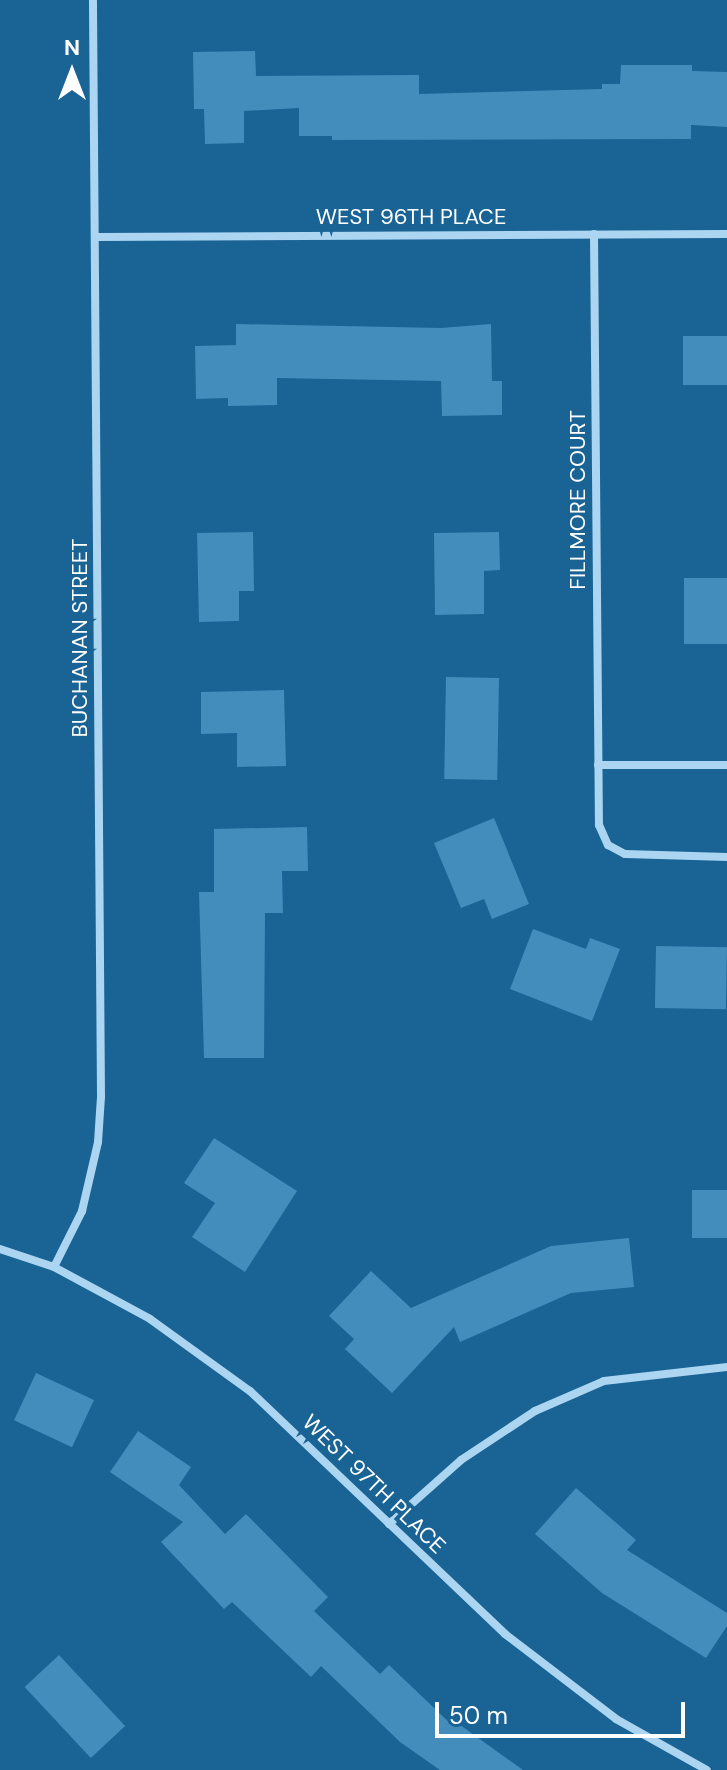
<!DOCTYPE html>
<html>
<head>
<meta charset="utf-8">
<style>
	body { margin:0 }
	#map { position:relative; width:727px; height:1770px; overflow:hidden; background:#196395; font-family:"DM Sans",sans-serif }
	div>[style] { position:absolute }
	.building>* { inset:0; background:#428dbc; transform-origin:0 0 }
	.street>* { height:8px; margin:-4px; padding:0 4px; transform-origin:4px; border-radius:4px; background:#abd5f0 }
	span { translate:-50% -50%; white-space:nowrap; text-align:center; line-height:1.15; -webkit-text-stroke:8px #196395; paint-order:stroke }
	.street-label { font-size:22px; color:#fff }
	.north { position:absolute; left:32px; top:32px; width:80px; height:80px; -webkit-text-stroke:6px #196395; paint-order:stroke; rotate:0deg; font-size:22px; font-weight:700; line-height:32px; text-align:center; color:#fff }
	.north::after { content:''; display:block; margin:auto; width:28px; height:36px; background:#fff; clip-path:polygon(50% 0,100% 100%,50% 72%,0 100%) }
	.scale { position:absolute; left:435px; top:1702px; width:250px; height:36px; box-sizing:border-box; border:4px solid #fff; border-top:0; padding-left:10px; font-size:24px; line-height:28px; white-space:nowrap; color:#fff; -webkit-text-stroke:6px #196395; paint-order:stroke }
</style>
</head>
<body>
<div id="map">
	<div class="building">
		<div style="clip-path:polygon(255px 51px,256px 76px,419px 75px,419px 94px,602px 89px,602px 84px,620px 84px,621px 65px,692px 65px,692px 71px,727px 72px,727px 127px,691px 125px,691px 139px,332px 140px,332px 136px,299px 136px,299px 108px,244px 111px,244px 143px,205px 144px,204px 109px,194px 109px,193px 52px)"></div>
		<div style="clip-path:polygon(236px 324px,441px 328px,491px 324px,492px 381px,502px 381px,502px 415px,442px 416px,441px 381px,277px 378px,277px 405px,228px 406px,228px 398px,196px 399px,195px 346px,236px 345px)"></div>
		<div style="left:727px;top:336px;width:49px;height:44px;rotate:90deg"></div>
		<div style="clip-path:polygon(253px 532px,254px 591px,239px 591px,239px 621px,199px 622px,197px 533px)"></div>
		<div style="clip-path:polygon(499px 532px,500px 570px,484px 571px,484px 614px,435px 615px,434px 533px)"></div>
		<div style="left:684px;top:578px;width:43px;height:66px"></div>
		<div style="left:446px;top:677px;width:53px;height:102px;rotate:1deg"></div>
		<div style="clip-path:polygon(284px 690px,286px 766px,237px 767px,237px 733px,201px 734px,201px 692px)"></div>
		<div style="clip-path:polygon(494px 818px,529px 904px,492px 919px,484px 899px,461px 908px,434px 843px)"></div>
		<div style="clip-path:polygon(307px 827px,308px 871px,282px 871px,283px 913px,265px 913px,264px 1058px,204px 1058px,199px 892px,214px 892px,214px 829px)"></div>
		<div style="clip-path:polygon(533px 929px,586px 949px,590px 938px,620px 949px,592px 1021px,510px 989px)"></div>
		<div style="left:656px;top:946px;width:71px;height:62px;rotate:1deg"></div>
		<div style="clip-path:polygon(214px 1138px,297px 1191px,245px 1272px,192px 1237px,215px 1203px,184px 1183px)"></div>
		<div style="left:727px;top:1190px;width:48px;height:35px;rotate:90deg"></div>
		<div style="clip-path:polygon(629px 1238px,634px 1287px,571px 1293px,460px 1342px,454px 1327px,392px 1393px,345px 1349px,354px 1339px,329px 1316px,371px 1271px,411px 1308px,551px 1246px)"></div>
		<div style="left:36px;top:1373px;width:64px;height:52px;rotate:25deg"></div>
		<div style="clip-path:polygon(138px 1431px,191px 1467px,179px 1485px,225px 1534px,246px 1514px,328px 1597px,314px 1611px,380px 1674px,389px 1665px,453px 1726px,456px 1722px,523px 1770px,440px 1770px,400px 1742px,321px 1666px,311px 1677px,232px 1602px,224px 1609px,161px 1542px,183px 1522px,110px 1472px)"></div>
		<div style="clip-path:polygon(576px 1488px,636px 1540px,627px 1550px,727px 1613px,727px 1626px,706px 1658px,602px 1593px,535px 1534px)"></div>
		<div style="left:59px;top:1655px;width:97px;height:47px;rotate:47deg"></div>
	</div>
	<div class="street">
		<div style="left:594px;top:234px;width:591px;rotate:89.52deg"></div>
		<div style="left:599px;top:825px;width:22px;rotate:66deg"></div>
		<div style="left:608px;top:845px;width:19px;rotate:28deg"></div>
		<div style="left:625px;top:854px;width:102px;rotate:1.7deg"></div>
		<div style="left:95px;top:237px;width:632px;rotate:-0.27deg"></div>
		<div style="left:598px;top:765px;width:129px"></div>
		<div style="left:0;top:1249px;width:57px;rotate:18.4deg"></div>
		<div style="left:54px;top:1267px;width:109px;rotate:28.4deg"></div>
		<div style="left:150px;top:1319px;width:123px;rotate:35.8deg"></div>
		<div style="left:250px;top:1391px;width:352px;rotate:43.6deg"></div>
		<div style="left:505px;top:1634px;width:140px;rotate:37.4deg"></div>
		<div style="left:616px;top:1719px;width:104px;rotate:29.3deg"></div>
		<div style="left:54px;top:1267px;width:63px;rotate:-63.4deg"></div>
		<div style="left:82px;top:1211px;width:71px;rotate:-76.9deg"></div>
		<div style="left:98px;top:1142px;width:45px;rotate:-86.2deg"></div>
		<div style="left:101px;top:1097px;width:1097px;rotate:-90.42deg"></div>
		<div style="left:389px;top:1524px;width:96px;rotate:-41.6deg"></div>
		<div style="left:461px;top:1460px;width:89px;rotate:-33.5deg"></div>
		<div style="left:535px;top:1411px;width:75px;rotate:-23.5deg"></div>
		<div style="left:604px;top:1381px;width:124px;rotate:-6.5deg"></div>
	</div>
	<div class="street-label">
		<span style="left:411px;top:217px">WEST 96TH PLACE</span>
		<span style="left:578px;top:500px;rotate:-90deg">FILLMORE COURT</span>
		<span style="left:80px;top:638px;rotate:-90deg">BUCHANAN STREET</span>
		<span style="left:374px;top:1484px;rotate:44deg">WEST 97TH PLACE</span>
	</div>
	<div class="north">N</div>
	<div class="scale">50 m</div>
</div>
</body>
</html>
